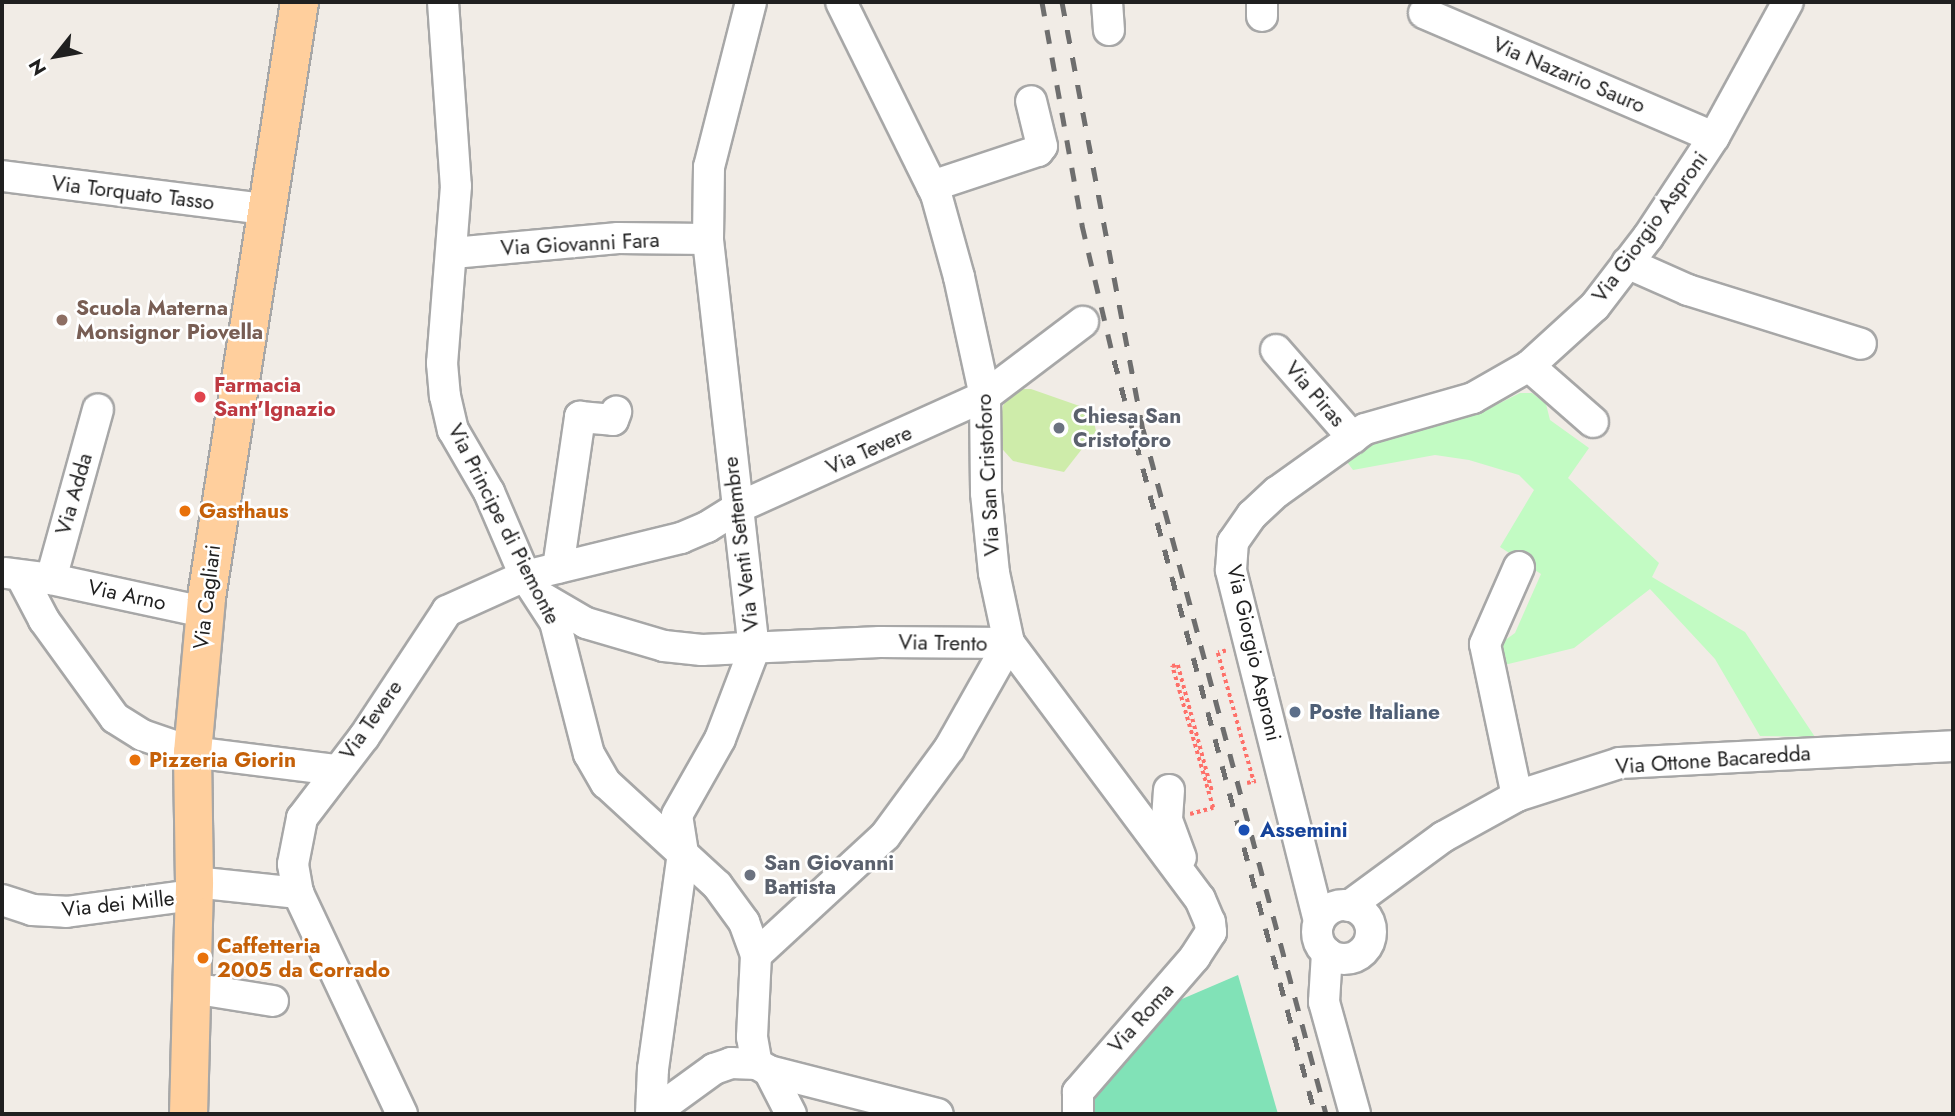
<!DOCTYPE html>
<html>
<head>
<meta charset="utf-8">
<style>
	body { margin:0 }
	#map { position:relative; width:1955px; height:1116px; overflow:hidden; background:#f1ece6; font-family:Jost,sans-serif }
	div>[style] { position:absolute }
	.grass>* { inset:0; background:#ceecaa }
	.park>* { inset:0; background:#c2fbc3 }
	.pitch>* { inset:0; background:#81e2b7 }
	.path>* { height:3.5px; margin-top:-1.75px; transform-origin:0; background:repeating-linear-gradient(90deg,#fe7069 0 3.5px,transparent 0 7px) }
	.roads { filter:drop-shadow(2px 0 #a7a7a7) drop-shadow(-2px 0 #a7a7a7) drop-shadow(0 2px #a7a7a7) drop-shadow(0 -2px #a7a7a7) }
	.minor>* { height:30px; margin:-15px; padding:0 15px; transform-origin:15px; border-radius:15px; background:#fff }
	.minor>.ring { margin:-15px; padding:0; box-sizing:content-box; background:none; border:30px solid #fff; border-radius:50% }
	.major>* { height:37px; margin:-18.5px; padding:0 18.5px; transform-origin:18.5px; border-radius:18.5px; background:#ffcf9d }
	.rail>* { height:5px; margin-top:-2.5px; transform-origin:0; background:repeating-linear-gradient(90deg,#6e6e6e 0 14px,transparent 0 28px) }
	.dots>* { width:19px; height:19px; translate:-50% -50%; box-sizing:border-box; border:4px solid #fff; border-radius:50% }
	span { translate:-50% -50%; white-space:nowrap; text-align:center; line-height:1.15; -webkit-text-stroke:5px #fff; paint-order:stroke }
	.street-label { font-size:21px; color:#202020 }
	.education-label { font-size:21px; color:#785e54; font-weight:700 }
	.left { translate:0 -50%; text-align:left }
	.health-label { font-size:21px; color:#be3a42; font-weight:700 }
	.worship-label { font-size:21px; color:#5b616d; font-weight:700 }
	.food-label { font-size:21px; color:#c56008; font-weight:700 }
	.service-label { font-size:21px; color:#4e5e75; font-weight:700 }
	.transit-label { font-size:21px; color:#164399; font-weight:700 }
	.frame { position:absolute; inset:0; border:4px solid #202020; pointer-events:none }
	.north { position:absolute; left:21px; top:21px; width:70px; height:70px; -webkit-text-stroke:5px #fff; paint-order:stroke; rotate:239deg; font-size:19px; font-weight:700; line-height:28px; text-align:center; color:#202020 }
	.north::after { content:''; display:block; margin:auto; width:24px; height:32px; background:#202020; clip-path:polygon(50% 0,100% 100%,50% 72%,0 100%) }
</style>
</head>
<body>
<div id="map">
	<div class="grass">
		<div style="clip-path:polygon(1012px 389px,1031px 389px,1091px 410px,1096px 431px,1064px 472px,1013px 461px,996px 442px,1003px 406px)"></div>
	</div>
	<div class="park">
		<div style="clip-path:polygon(1520px 393px,1532px 393px,1546px 404px,1550px 420px,1589px 448px,1568px 478px,1659px 563px,1652px 577px,1745px 632px,1815px 737px,1760px 736px,1715px 659px,1650px 589px,1574px 648px,1500px 666px,1497px 646px,1515px 633px,1541px 574px,1500px 547px,1534px 490px,1519px 475px,1469px 460px,1435px 455px,1353px 470px,1344px 458px,1379px 440px,1480px 413px)"></div>
	</div>
	<div class="pitch">
		<div style="clip-path:polygon(1238px 975px,1278px 1114px,1090px 1114px,1089px 1095px,1175px 1002px)"></div>
	</div>
	<div class="path">
		<div style="left:1226px;top:651px;width:8px;rotate:166deg"></div>
		<div style="left:1218px;top:653px;width:134px;rotate:74.4deg"></div>
		<div style="left:1247px;top:783px;width:9px;rotate:-13deg"></div>
		<div style="left:1190px;top:814px;width:24px;rotate:-15deg"></div>
		<div style="left:1213px;top:808px;width:148px;rotate:-106.1deg"></div>
		<div style="left:1172px;top:666px;width:6px;rotate:-9deg"></div>
		<div style="left:1178px;top:665px;width:131px;rotate:74.9deg"></div>
	</div>
	<div class="roads">
		<div class="minor">
			<div style="left:443px;top:2px;width:184px;rotate:86deg"></div>
			<div style="left:456px;top:186px;width:178px;rotate:94.5deg"></div>
			<div style="left:442px;top:363px;width:33px;rotate:85deg"></div>
			<div style="left:445px;top:396px;width:35px;rotate:77deg"></div>
			<div style="left:453px;top:430px;width:72px;rotate:59.9deg"></div>
			<div style="left:489px;top:492px;width:91px;rotate:66.8deg"></div>
			<div style="left:525px;top:576px;width:55px;rotate:56.9deg"></div>
			<div style="left:555px;top:622px;width:136px;rotate:75.6deg"></div>
			<div style="left:589px;top:754px;width:34px;rotate:60deg"></div>
			<div style="left:606px;top:783px;width:151px;rotate:42.6deg"></div>
			<div style="left:717px;top:885px;width:46px;rotate:53.9deg"></div>
			<div style="left:744px;top:922px;width:35px;rotate:70deg"></div>
			<div style="left:756px;top:955px;width:82px;rotate:92.8deg"></div>
			<div style="left:752px;top:1037px;width:27px;rotate:80deg"></div>
			<div style="left:757px;top:1064px;width:14px;rotate:30deg"></div>
			<div style="left:769px;top:1071px;width:174px;rotate:14.3deg"></div>
			<div style="left:841px;top:2px;width:214px;rotate:63.7deg"></div>
			<div style="left:936px;top:194px;width:86px;rotate:74.5deg"></div>
			<div style="left:959px;top:277px;width:122px;rotate:77.7deg"></div>
			<div style="left:985px;top:396px;width:97px;rotate:89.4deg"></div>
			<div style="left:986px;top:493px;width:80px;rotate:84.3deg"></div>
			<div style="left:994px;top:573px;width:72px;rotate:77.9deg"></div>
			<div style="left:1009px;top:643px;width:319px;rotate:53.3deg"></div>
			<div style="left:1200px;top:899px;width:25px;rotate:67deg"></div>
			<div style="left:1210px;top:922px;width:10px;rotate:84deg"></div>
			<div style="left:1211px;top:932px;width:30px;rotate:123deg"></div>
			<div style="left:1195px;top:957px;width:179px;rotate:130.9deg"></div>
			<div style="left:1078px;top:1092px;width:22px;rotate:90deg"></div>
			<div style="left:1107px;top:2px;width:28px;rotate:86deg"></div>
			<div style="left:1262px;top:2px;width:14px;rotate:90deg"></div>
			<div style="left:1424px;top:13px;width:315px;rotate:23.2deg"></div>
			<div style="left:2px;top:176px;width:264px;rotate:7.2deg"></div>
			<div style="left:932px;top:186px;width:112px;rotate:-18.3deg"></div>
			<div style="left:1038px;top:151px;width:6px;rotate:-51deg"></div>
			<div style="left:1042px;top:146px;width:46px;rotate:-103.7deg"></div>
			<div style="left:453px;top:253px;width:166px;rotate:-5.2deg"></div>
			<div style="left:618px;top:238px;width:90px;rotate:0.6deg"></div>
			<div style="left:1627px;top:263px;width:67px;rotate:23.9deg"></div>
			<div style="left:1688px;top:290px;width:181px;rotate:17.3deg"></div>
			<div style="left:1276px;top:350px;width:117px;rotate:48.8deg"></div>
			<div style="left:1529px;top:366px;width:85px;rotate:41.2deg"></div>
			<div style="left:558px;top:568px;width:153px;rotate:-81.7deg"></div>
			<div style="left:580px;top:417px;width:33px;rotate:5deg"></div>
			<div style="left:613px;top:420px;width:9px;rotate:-69deg"></div>
			<div style="left:6px;top:573px;width:45px;rotate:7.6deg"></div>
			<div style="left:51px;top:579px;width:157px;rotate:12.2deg"></div>
			<div style="left:21px;top:576px;width:50px;rotate:62.4deg"></div>
			<div style="left:44px;top:620px;width:121px;rotate:54.1deg"></div>
			<div style="left:115px;top:718px;width:32px;rotate:32deg"></div>
			<div style="left:142px;top:735px;width:53px;rotate:18.8deg"></div>
			<div style="left:192px;top:752px;width:145px;rotate:7.1deg"></div>
			<div style="left:51px;top:579px;width:176px;rotate:-74.5deg"></div>
			<div style="left:543px;top:598px;width:50px;rotate:30.2deg"></div>
			<div style="left:586px;top:623px;width:81px;rotate:16.4deg"></div>
			<div style="left:664px;top:646px;width:38px;rotate:6deg"></div>
			<div style="left:702px;top:650px;width:178px;rotate:-2.6deg"></div>
			<div style="left:880px;top:642px;width:129px;rotate:0.4deg"></div>
			<div style="left:1169px;top:790px;width:30px;rotate:94deg"></div>
			<div style="left:1167px;top:820px;width:40px;rotate:69.8deg"></div>
			<div style="left:1517px;top:796px;width:155px;rotate:-101.9deg"></div>
			<div style="left:1485px;top:644px;width:84px;rotate:-66.2deg"></div>
			<div style="left:194px;top:882px;width:105px;rotate:6deg"></div>
			<div style="left:2px;top:900px;width:32px;rotate:18deg"></div>
			<div style="left:32px;top:910px;width:34px;rotate:3deg"></div>
			<div style="left:66px;top:912px;width:129px;rotate:-7.6deg"></div>
			<div class="ring" style="left:1317px;top:905px;width:24px;height:24px"></div>
			<div style="left:1349px;top:906px;width:117px;rotate:-36.3deg"></div>
			<div style="left:1443px;top:837px;width:85px;rotate:-29deg"></div>
			<div style="left:1517px;top:796px;width:108px;rotate:-17.8deg"></div>
			<div style="left:1620px;top:763px;width:333px;rotate:-2.9deg"></div>
			<div style="left:1319px;top:921px;width:362px;rotate:-104.1deg"></div>
			<div style="left:1231px;top:570px;width:28px;rotate:-86deg"></div>
			<div style="left:1233px;top:542px;width:33px;rotate:-55deg"></div>
			<div style="left:1252px;top:515px;width:34px;rotate:-43deg"></div>
			<div style="left:1277px;top:492px;width:108px;rotate:-35.6deg"></div>
			<div style="left:1365px;top:429px;width:112px;rotate:-16deg"></div>
			<div style="left:1473px;top:398px;width:64px;rotate:-29.7deg"></div>
			<div style="left:1529px;top:366px;width:89px;rotate:-42.3deg"></div>
			<div style="left:1595px;top:306px;width:87px;rotate:-52.5deg"></div>
			<div style="left:1648px;top:237px;width:120px;rotate:-56.6deg"></div>
			<div style="left:1714px;top:137px;width:154px;rotate:-61.3deg"></div>
			<div style="left:1327px;top:953px;width:49px;rotate:93.5deg"></div>
			<div style="left:1324px;top:1002px;width:116px;rotate:74.5deg"></div>
			<div style="left:756px;top:955px;width:176px;rotate:-42.7deg"></div>
			<div style="left:885px;top:836px;width:108px;rotate:-53.7deg"></div>
			<div style="left:949px;top:749px;width:122px;rotate:-60.5deg"></div>
			<div style="left:192px;top:988px;width:82px;rotate:9.1deg"></div>
			<div style="left:769px;top:1071px;width:48px;rotate:62.9deg"></div>
			<div style="left:402px;top:1114px;width:244px;rotate:-115.2deg"></div>
			<div style="left:298px;top:893px;width:29px;rotate:-100deg"></div>
			<div style="left:293px;top:864px;width:47px;rotate:-78.9deg"></div>
			<div style="left:302px;top:818px;width:102px;rotate:-52.6deg"></div>
			<div style="left:364px;top:737px;width:151px;rotate:-56.6deg"></div>
			<div style="left:447px;top:611px;width:85px;rotate:-24.2deg"></div>
			<div style="left:525px;top:576px;width:161px;rotate:-13.7deg"></div>
			<div style="left:681px;top:538px;width:28px;rotate:-23deg"></div>
			<div style="left:707px;top:527px;width:36px;rotate:-32deg"></div>
			<div style="left:737px;top:508px;width:272px;rotate:-24.3deg"></div>
			<div style="left:985px;top:396px;width:123px;rotate:-37.1deg"></div>
			<div style="left:651px;top:1114px;width:45px;rotate:-87.5deg"></div>
			<div style="left:653px;top:1069px;width:218px;rotate:-82.1deg"></div>
			<div style="left:683px;top:853px;width:38px;rotate:-99deg"></div>
			<div style="left:677px;top:815px;width:87px;rotate:-60.5deg"></div>
			<div style="left:720px;top:739px;width:95px;rotate:-69.1deg"></div>
			<div style="left:754px;top:650px;width:414px;rotate:-96.4deg"></div>
			<div style="left:708px;top:239px;width:72px;rotate:-89.2deg"></div>
			<div style="left:709px;top:167px;width:170px;rotate:-75.7deg"></div>
			<div style="left:652px;top:1114px;width:77px;rotate:-36deg"></div>
			<div style="left:714px;top:1069px;width:18px;rotate:-19deg"></div>
			<div style="left:731px;top:1063px;width:26px;rotate:2deg"></div>
		</div>
		<div class="major">
			<div style="left:188px;top:1114px;width:232px;rotate:-88.5deg"></div>
			<div style="left:194px;top:882px;width:130px;rotate:-90.9deg"></div>
			<div style="left:192px;top:752px;width:156px;rotate:-84.8deg"></div>
			<div style="left:206px;top:597px;width:602px;rotate:-81.12deg"></div>
		</div>
	</div>
	<div class="rail">
		<div style="left:1042px;top:2px;width:227px;rotate:79.8deg"></div>
		<div style="left:1082px;top:225px;width:139px;rotate:76.7deg"></div>
		<div style="left:1114px;top:360px;width:780px;rotate:75.07deg"></div>
		<div style="left:1062px;top:2px;width:435px;rotate:79.3deg"></div>
		<div style="left:1143px;top:429px;width:709px;rotate:75.04deg"></div>
	</div>
	<div class="dots">
		<div style="left:62px;top:320px;background:#8d6e63"></div>
		<div style="left:200px;top:397px;background:#e0444e"></div>
		<div style="left:1059px;top:428px;background:#6b7280"></div>
		<div style="left:185px;top:511px;background:#e8710a"></div>
		<div style="left:1295px;top:712px;background:#5c6f8a"></div>
		<div style="left:135px;top:760px;background:#e8710a"></div>
		<div style="left:1244px;top:830px;background:#1a4fb4"></div>
		<div style="left:750px;top:875px;background:#6b7280"></div>
		<div style="left:203px;top:958px;background:#e8710a"></div>
	</div>
	<div class="street-label">
		<span style="left:1569px;top:75px;rotate:23deg">Via Nazario Sauro</span>
		<span style="left:133px;top:193px;rotate:7deg">Via Torquato Tasso</span>
		<span style="left:1650px;top:227px;rotate:-54deg">Via Giorgio Asproni</span>
		<span style="left:580px;top:244px;rotate:-3deg">Via Giovanni Fara</span>
		<span style="left:1315px;top:394px;rotate:49deg">Via Piras</span>
		<span style="left:869px;top:450px;rotate:-24deg">Via Tevere</span>
		<span style="left:988px;top:475px;rotate:-93deg">Via San Cristoforo</span>
		<span style="left:74px;top:494px;rotate:-74deg">Via Adda</span>
		<span style="left:504px;top:524px;rotate:63deg">Via Principe di Piemonte</span>
		<span style="left:741px;top:544px;rotate:-97deg">Via Venti Settembre</span>
		<span style="left:127px;top:595px;rotate:12deg">Via Arno</span>
		<span style="left:207px;top:597px;rotate:-83deg">Via Cagliari</span>
		<span style="left:943px;top:643px;rotate:1deg">Via Trento</span>
		<span style="left:1254px;top:653px;rotate:77deg">Via Giorgio Asproni</span>
		<span style="left:371px;top:720px;rotate:-55deg">Via Tevere</span>
		<span style="left:1713px;top:760px;rotate:-4deg">Via Ottone Bacaredda</span>
		<span style="left:118px;top:904px;rotate:-6deg">Via dei Mille</span>
		<span style="left:1141px;top:1018px;rotate:-48deg">Via Roma</span>
	</div>
	<div class="education-label">
		<span class="left" style="left:76px;top:320px">Scuola Materna<br>Monsignor Piovella</span>
	</div>
	<div class="health-label">
		<span class="left" style="left:214px;top:397px">Farmacia<br>Sant'Ignazio</span>
	</div>
	<div class="worship-label">
		<span class="left" style="left:1073px;top:428px">Chiesa San<br>Cristoforo</span>
		<span class="left" style="left:764px;top:875px">San Giovanni<br>Battista</span>
	</div>
	<div class="food-label">
		<span class="left" style="left:199px;top:511px">Gasthaus</span>
		<span class="left" style="left:149px;top:760px">Pizzeria Giorin</span>
		<span class="left" style="left:217px;top:958px">Caffetteria<br>2005 da Corrado</span>
	</div>
	<div class="service-label">
		<span class="left" style="left:1309px;top:712px">Poste Italiane</span>
	</div>
	<div class="transit-label">
		<span class="left" style="left:1260px;top:830px">Assemini</span>
	</div>
	<div class="frame"></div>
	<div class="north">N</div>
</div>
</body>
</html>
